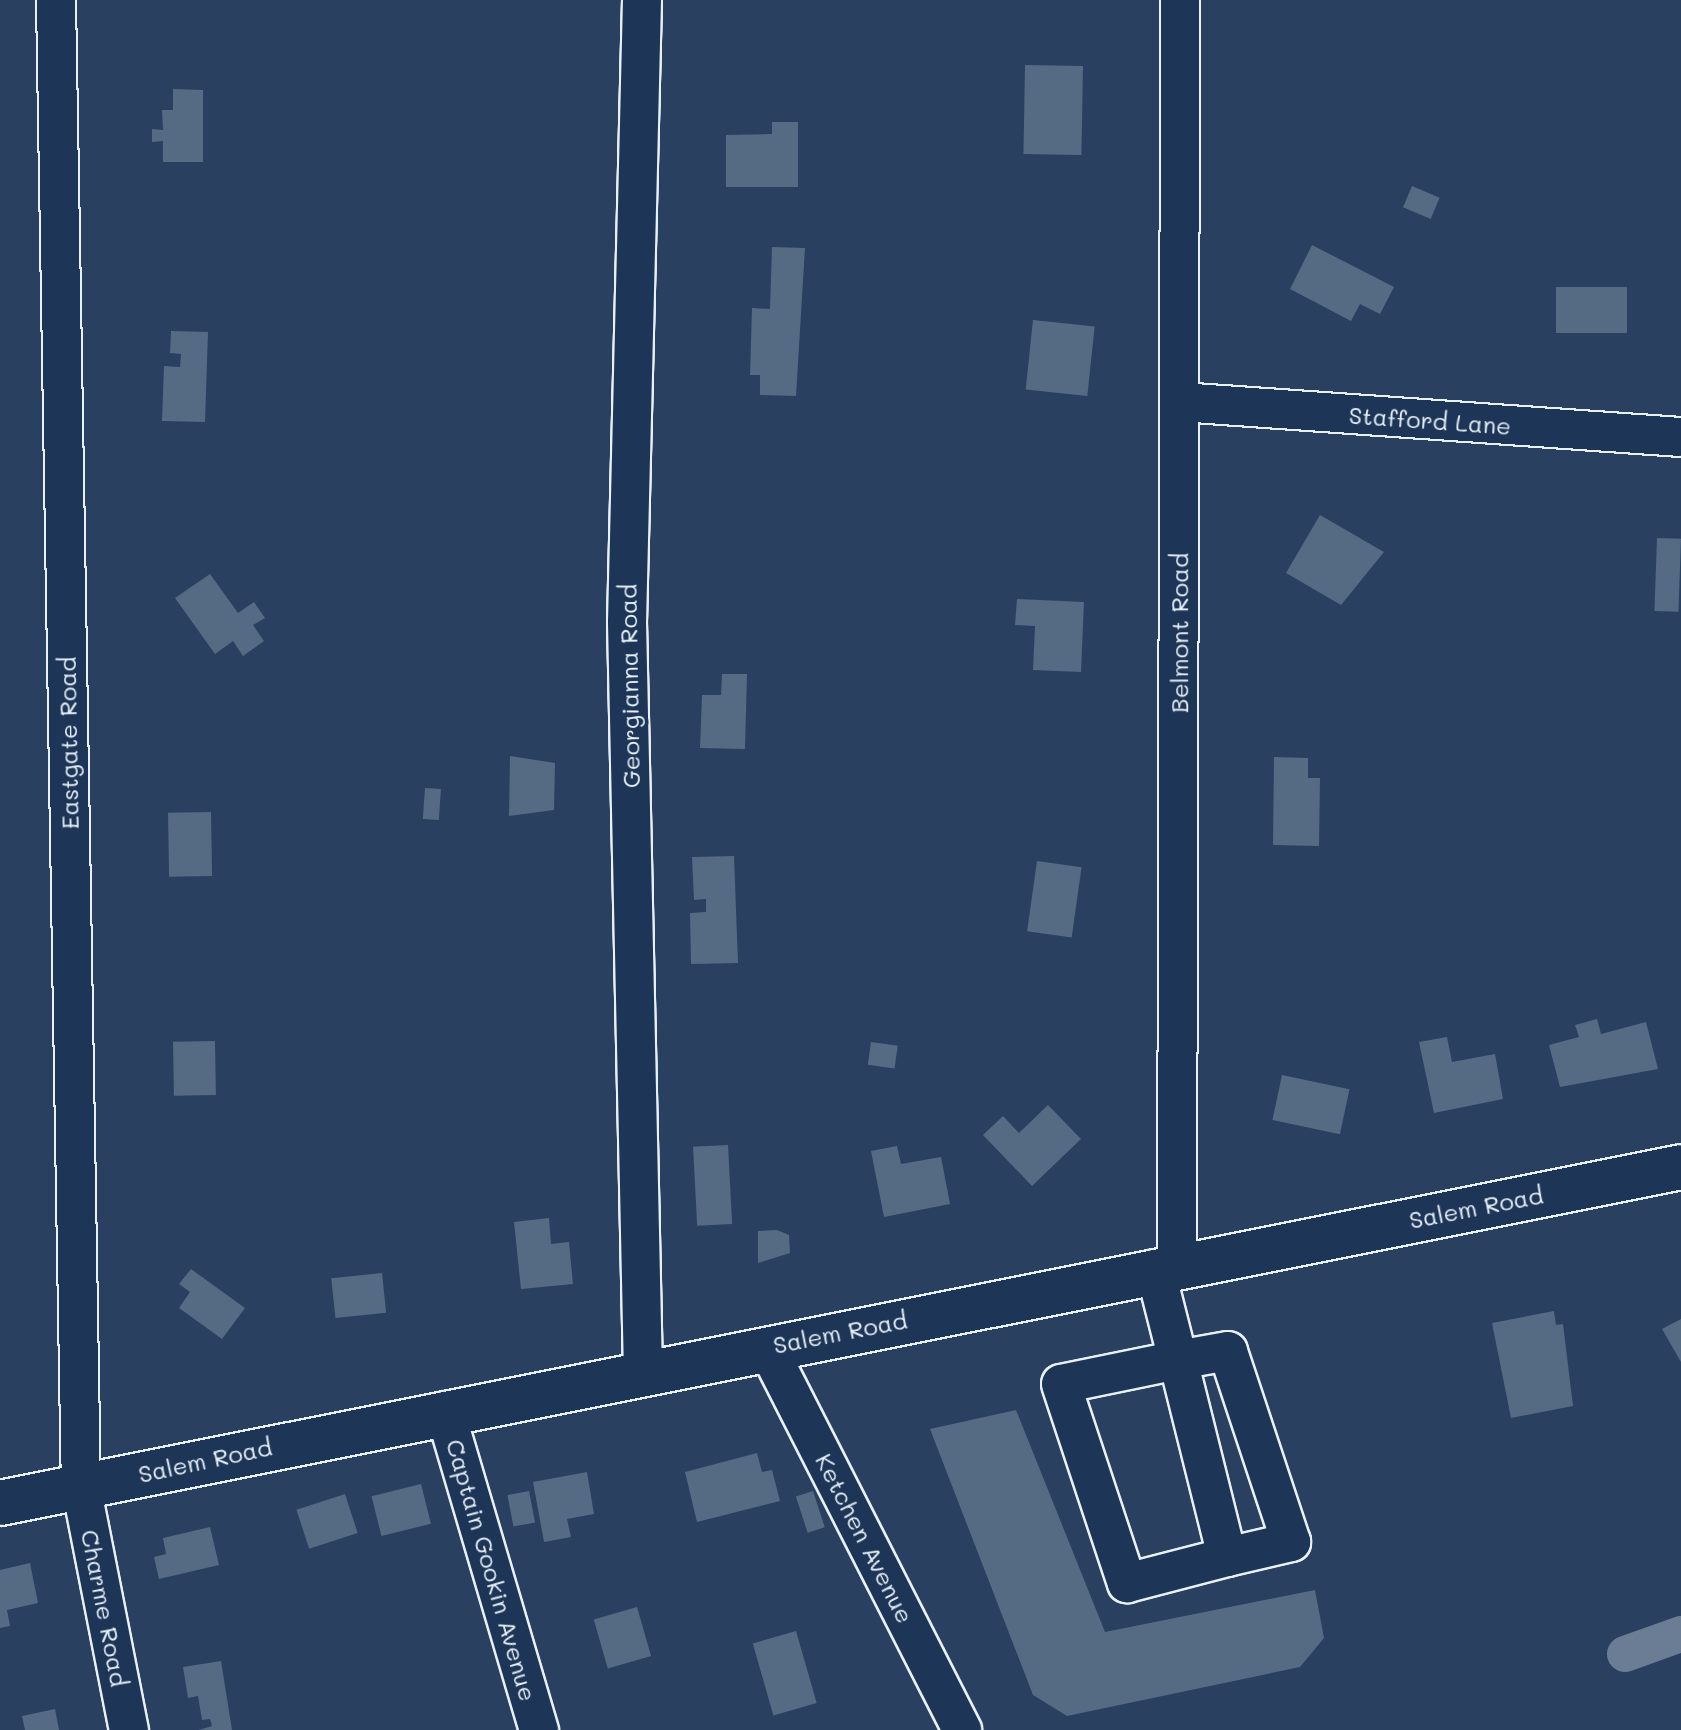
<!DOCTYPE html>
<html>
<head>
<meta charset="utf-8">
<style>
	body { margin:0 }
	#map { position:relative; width:1681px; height:1730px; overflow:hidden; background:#294061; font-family:Mali,sans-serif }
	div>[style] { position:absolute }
	.canal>* { height:36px; margin:-18px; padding:0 18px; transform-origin:18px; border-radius:18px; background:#6b7c95 }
	.building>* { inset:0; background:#556a83; transform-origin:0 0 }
	.roads { filter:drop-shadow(2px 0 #e8f1f8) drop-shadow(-2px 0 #e8f1f8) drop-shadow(0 2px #e8f1f8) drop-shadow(0 -2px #e8f1f8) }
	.minor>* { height:38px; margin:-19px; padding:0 19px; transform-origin:19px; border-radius:19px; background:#1d3557 }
	.major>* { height:44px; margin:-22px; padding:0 22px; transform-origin:22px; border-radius:22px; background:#1d3557 }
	span { translate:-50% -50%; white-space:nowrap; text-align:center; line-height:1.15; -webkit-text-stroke:7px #1d3557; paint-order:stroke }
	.street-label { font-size:24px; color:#e8f1f8 }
</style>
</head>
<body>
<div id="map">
	<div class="canal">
		<div style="left:1625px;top:1654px;width:59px;rotate:-19.7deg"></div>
	</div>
	<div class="building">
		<div style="left:1025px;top:65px;width:58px;height:89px;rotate:1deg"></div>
		<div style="clip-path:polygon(173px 89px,203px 90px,203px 162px,163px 162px,163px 141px,152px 142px,152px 129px,163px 130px,162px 110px,173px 110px)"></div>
		<div style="clip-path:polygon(772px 122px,798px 122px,798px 187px,726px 187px,726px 135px,772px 134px)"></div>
		<div style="left:1412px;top:186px;width:30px;height:23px;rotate:23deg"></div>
		<div style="clip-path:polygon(1312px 245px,1394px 287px,1380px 314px,1360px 304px,1351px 321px,1290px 289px)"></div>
		<div style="clip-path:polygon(772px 247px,805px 248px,796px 396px,760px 395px,760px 375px,750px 375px,752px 308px,770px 309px)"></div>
		<div style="left:1627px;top:287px;width:46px;height:71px;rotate:90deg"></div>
		<div style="left:1033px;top:320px;width:62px;height:70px;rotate:6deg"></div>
		<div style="clip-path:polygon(171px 331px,208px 332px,205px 422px,162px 421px,164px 366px,180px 367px,181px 354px,170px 353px)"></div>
		<div style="clip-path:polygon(1320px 515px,1384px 552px,1341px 605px,1286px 573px)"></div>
		<div style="left:1657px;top:538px;width:24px;height:73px;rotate:2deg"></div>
		<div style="clip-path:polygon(210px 574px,238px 613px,254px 602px,265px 618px,253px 625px,264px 641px,243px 656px,233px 641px,215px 654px,175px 598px)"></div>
		<div style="clip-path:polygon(1017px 599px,1084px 602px,1081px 672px,1033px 670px,1035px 626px,1015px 625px)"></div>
		<div style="clip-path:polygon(722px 674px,747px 674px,745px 749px,700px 748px,702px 695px,721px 695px)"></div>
		<div style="clip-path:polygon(510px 756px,555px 763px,554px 810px,509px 816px)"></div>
		<div style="clip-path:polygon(1274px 757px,1308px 758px,1308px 778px,1320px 778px,1319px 846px,1273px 845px)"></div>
		<div style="left:425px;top:788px;width:16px;height:31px;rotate:4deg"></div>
		<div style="left:211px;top:812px;width:64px;height:43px;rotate:89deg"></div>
		<div style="clip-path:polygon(734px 856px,738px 963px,691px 964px,690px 913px,706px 912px,706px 899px,694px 900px,692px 857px)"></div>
		<div style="left:1037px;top:861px;width:45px;height:71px;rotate:8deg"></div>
		<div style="clip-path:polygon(1597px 1019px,1601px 1034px,1646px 1022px,1658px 1069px,1560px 1087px,1549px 1045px,1579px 1037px,1575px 1025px)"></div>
		<div style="clip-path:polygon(1447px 1037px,1452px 1062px,1495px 1054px,1503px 1099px,1434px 1113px,1419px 1042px)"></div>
		<div style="left:215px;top:1041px;width:54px;height:42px;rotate:89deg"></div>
		<div style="left:871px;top:1042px;width:27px;height:23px;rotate:8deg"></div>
		<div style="left:1282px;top:1075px;width:69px;height:46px;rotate:12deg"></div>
		<div style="clip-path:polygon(1048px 1105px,1081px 1139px,1032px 1186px,983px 1135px,1003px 1116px,1019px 1133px)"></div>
		<div style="left:728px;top:1145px;width:79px;height:35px;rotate:87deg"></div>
		<div style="clip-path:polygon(897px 1146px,901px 1164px,941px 1157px,950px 1204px,884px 1217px,871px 1151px)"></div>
		<div style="clip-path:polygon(549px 1218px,551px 1244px,569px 1242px,573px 1284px,521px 1289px,514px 1222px)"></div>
		<div style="clip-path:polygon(777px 1230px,789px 1235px,790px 1253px,758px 1263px,758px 1231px)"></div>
		<div style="clip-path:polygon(191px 1269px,245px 1308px,222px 1339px,179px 1308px,190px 1292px,179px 1284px)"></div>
		<div style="left:382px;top:1273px;width:40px;height:51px;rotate:84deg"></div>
		<div style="clip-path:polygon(1554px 1311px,1556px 1325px,1563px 1324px,1573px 1406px,1511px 1418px,1492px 1323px)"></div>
		<div style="clip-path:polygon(1681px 1319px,1681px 1362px,1662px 1329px)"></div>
		<div style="clip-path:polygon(1016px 1410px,1105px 1632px,1315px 1590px,1324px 1638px,1300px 1667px,1067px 1716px,1033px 1695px,930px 1429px)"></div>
		<div style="clip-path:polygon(757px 1453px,762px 1472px,772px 1470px,780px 1501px,697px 1522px,685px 1472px)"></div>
		<div style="clip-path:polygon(587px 1472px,594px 1514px,567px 1519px,571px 1537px,544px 1542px,533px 1482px)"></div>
		<div style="left:421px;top:1484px;width:41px;height:51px;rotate:76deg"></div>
		<div style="left:529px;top:1491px;width:32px;height:22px;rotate:79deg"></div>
		<div style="left:813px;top:1491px;width:38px;height:18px;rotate:72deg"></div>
		<div style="left:345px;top:1494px;width:41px;height:51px;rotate:72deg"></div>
		<div style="clip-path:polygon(210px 1527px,219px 1565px,159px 1579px,154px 1557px,166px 1554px,163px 1538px)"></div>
		<div style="clip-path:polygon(30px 1563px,38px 1603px,7px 1610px,10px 1626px,0 1628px,0 1570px)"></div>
		<div style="left:637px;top:1607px;width:51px;height:45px;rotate:74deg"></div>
		<div style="left:796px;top:1631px;width:75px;height:45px;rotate:74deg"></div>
		<div style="clip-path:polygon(221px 1661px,232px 1730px,199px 1730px,212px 1726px,210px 1719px,202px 1720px,198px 1696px,188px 1698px,183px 1667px)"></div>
		<div style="clip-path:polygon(55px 1709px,59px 1730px,25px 1730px,22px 1716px)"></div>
	</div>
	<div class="roads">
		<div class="minor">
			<div style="left:56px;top:0;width:1486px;rotate:89.04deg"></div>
			<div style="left:81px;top:1486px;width:249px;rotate:78.9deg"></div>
			<div style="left:642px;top:0;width:622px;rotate:91.38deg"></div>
			<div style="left:627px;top:622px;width:750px;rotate:88.78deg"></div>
			<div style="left:1180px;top:402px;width:502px;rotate:4deg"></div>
			<div style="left:1177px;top:1265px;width:1265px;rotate:-89.86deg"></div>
			<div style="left:1155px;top:1269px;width:94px;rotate:75.8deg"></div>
			<div style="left:1178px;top:1360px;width:203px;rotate:76deg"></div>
			<div style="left:1227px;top:1557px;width:66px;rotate:-13.2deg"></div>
			<div style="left:1291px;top:1542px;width:201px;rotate:-108.3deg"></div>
			<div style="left:1228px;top:1351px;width:51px;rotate:169.8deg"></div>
			<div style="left:1178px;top:1360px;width:119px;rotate:168.4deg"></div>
			<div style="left:1061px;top:1384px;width:210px;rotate:71.7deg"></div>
			<div style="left:1127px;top:1583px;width:103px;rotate:-14.6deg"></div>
			<div style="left:767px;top:1347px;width:430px;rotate:63deg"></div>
			<div style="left:445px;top:1411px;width:333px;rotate:73.6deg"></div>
		</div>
		<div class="major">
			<div style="left:0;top:1503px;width:1714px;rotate:-11.3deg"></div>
		</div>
	</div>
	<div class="street-label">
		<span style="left:1430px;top:420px;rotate:4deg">Stafford Lane</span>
		<span style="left:1179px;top:633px;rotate:-90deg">Belmont Road</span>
		<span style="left:629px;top:686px;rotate:-91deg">Georgianna Road</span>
		<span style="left:68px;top:743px;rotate:-91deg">Eastgate Road</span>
		<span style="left:1476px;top:1207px;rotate:-11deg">Salem Road</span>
		<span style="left:840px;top:1332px;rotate:-11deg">Salem Road</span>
		<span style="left:205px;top:1460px;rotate:-12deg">Salem Road</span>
		<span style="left:865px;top:1538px;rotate:63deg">Ketchen Avenue</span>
		<span style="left:492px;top:1570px;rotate:74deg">Captain Gookin Avenue</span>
		<span style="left:105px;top:1608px;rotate:79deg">Charme Road</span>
	</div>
</div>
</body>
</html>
